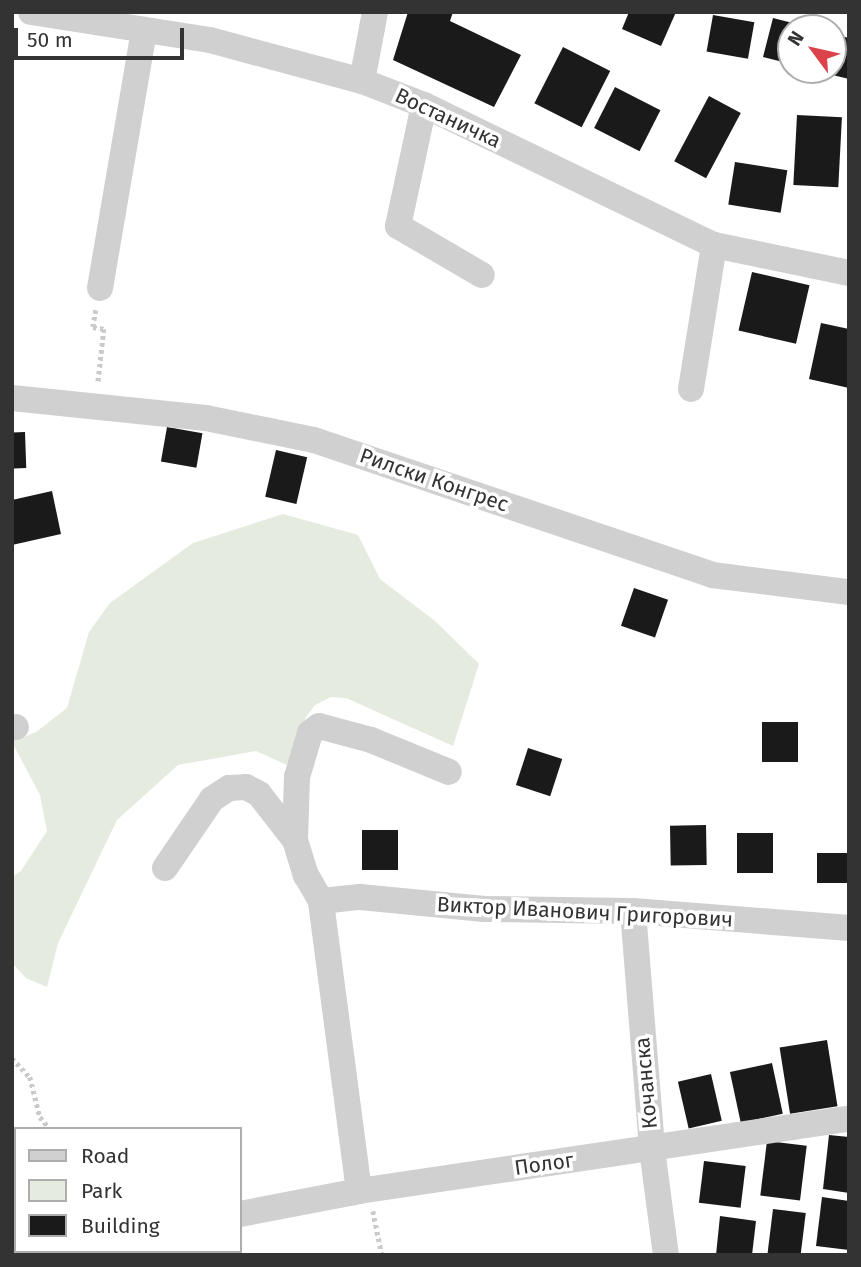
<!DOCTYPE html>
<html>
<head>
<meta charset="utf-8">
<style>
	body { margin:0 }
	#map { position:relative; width:861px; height:1267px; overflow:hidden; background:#fff; font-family:"Fira Sans",sans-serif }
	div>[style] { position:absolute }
	.green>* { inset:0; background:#e5ebdf }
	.building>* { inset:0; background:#1a1a1a; transform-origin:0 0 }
	.path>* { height:4.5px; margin-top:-2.25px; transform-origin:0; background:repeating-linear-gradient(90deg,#cacaca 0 3.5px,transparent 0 7px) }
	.minor>* { height:26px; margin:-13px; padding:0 13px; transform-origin:13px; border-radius:13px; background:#d0d0d0 }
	span { translate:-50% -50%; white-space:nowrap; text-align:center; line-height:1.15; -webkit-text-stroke:7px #fff; paint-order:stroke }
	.street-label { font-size:21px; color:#333 }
	.frame { position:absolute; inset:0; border:14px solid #333; pointer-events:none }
	.legend { position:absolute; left:14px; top:1127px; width:228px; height:126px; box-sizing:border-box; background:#fff; border:2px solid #adadad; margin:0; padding:9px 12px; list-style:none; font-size:21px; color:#333 }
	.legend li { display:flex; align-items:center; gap:14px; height:35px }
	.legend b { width:35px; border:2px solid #adadad }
	.north { position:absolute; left:777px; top:14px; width:70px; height:70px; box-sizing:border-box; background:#fff; border:2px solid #adadad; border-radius:50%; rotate:303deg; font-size:19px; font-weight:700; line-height:28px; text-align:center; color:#333 }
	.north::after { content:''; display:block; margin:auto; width:24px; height:32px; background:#dc424a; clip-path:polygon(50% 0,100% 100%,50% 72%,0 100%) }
	.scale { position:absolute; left:14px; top:28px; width:170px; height:32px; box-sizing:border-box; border:4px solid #333; border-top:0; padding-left:9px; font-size:21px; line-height:24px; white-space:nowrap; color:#333; -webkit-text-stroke:5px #fff; paint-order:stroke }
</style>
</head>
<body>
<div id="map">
	<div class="green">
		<div style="clip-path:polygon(283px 514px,358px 535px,380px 579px,435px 621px,479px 664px,453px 746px,346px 698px,331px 697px,315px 705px,306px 717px,287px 765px,256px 751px,178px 765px,117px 820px,58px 943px,47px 987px,26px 978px,12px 963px,12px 877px,21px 871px,47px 831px,40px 795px,12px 742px,36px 732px,67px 708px,89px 632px,110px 603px,193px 543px)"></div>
	</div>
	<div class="building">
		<div style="clip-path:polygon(408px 12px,453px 12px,450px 21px,521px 55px,494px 107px,393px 60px)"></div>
		<div style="clip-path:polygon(629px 12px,676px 12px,661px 46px,622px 29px)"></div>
		<div style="left:713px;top:15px;width:42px;height:37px;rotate:10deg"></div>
		<div style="clip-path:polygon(773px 18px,808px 27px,791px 28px,791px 64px,763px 57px)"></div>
		<div style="clip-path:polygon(833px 34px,849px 38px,849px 79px,816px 71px,833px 70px)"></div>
		<div style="left:563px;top:47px;width:53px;height:63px;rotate:27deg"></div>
		<div style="left:615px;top:87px;width:51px;height:46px;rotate:27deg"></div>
		<div style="left:709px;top:96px;width:36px;height:74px;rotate:28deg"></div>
		<div style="left:797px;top:115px;width:45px;height:70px;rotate:3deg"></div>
		<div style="left:735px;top:162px;width:53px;height:43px;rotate:9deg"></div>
		<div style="left:752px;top:272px;width:59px;height:60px;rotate:13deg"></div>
		<div style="clip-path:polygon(821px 323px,849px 329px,849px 388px,809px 379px)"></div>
		<div style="left:167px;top:427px;width:36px;height:35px;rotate:10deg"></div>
		<div style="left:25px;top:432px;width:36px;height:13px;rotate:88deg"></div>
		<div style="left:276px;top:450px;width:32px;height:48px;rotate:13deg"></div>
		<div style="clip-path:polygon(52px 491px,61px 534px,12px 545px,12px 500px)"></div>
		<div style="left:634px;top:588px;width:36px;height:40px;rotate:19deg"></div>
		<div style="left:762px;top:722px;width:36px;height:40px"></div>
		<div style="left:528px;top:748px;width:36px;height:39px;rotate:18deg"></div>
		<div style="left:706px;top:825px;width:40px;height:36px;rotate:89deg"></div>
		<div style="left:362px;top:830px;width:36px;height:40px"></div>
		<div style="left:737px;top:833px;width:36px;height:40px"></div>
		<div style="left:849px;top:853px;width:30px;height:32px;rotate:90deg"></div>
		<div style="left:827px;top:1040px;width:67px;height:48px;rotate:81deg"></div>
		<div style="left:772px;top:1063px;width:52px;height:43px;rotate:78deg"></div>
		<div style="left:711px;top:1074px;width:48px;height:34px;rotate:77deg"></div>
		<div style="clip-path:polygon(829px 1135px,849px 1137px,849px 1193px,823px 1189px)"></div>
		<div style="left:767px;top:1141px;width:40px;height:55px;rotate:7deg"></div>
		<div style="left:704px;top:1161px;width:42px;height:42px;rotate:7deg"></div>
		<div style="clip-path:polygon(822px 1197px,849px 1201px,849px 1250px,816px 1246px)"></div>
		<div style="left:773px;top:1209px;width:33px;height:46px;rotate:7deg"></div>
		<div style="clip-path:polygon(720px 1216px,756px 1221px,752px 1255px,716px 1255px)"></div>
	</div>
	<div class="path">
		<div style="left:96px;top:310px;width:17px;rotate:100deg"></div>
		<div style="left:93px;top:327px;width:11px;rotate:10deg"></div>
		<div style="left:104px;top:329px;width:54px;rotate:96.3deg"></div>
		<div style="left:12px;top:1058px;width:26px;rotate:47deg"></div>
		<div style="left:30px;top:1077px;width:41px;rotate:76deg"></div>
		<div style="left:40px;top:1117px;width:16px;rotate:50deg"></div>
		<div style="left:373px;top:1211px;width:45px;rotate:78.4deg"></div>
	</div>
	<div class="minor">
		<div style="left:31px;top:12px;width:181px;rotate:8.9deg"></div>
		<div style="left:210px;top:40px;width:157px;rotate:15.1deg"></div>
		<div style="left:362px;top:81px;width:66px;rotate:21.2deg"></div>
		<div style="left:424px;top:105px;width:322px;rotate:25.8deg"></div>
		<div style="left:714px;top:245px;width:138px;rotate:11.7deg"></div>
		<div style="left:362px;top:81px;width:70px;rotate:-79.3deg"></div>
		<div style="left:424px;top:105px;width:124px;rotate:102.1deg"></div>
		<div style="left:398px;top:226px;width:97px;rotate:30.3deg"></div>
		<div style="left:100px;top:288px;width:262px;rotate:-80.3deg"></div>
		<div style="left:691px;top:389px;width:146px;rotate:-80.9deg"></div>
		<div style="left:12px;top:398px;width:195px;rotate:5.9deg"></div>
		<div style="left:206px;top:418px;width:110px;rotate:11.5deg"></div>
		<div style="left:314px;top:440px;width:420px;rotate:18.7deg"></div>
		<div style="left:712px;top:575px;width:138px;rotate:7.1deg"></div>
		<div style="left:12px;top:728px;width:4px;rotate:-14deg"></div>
		<div style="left:295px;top:840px;width:63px;rotate:-88.2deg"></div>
		<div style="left:297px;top:777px;width:46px;rotate:-73.5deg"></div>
		<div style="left:310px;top:733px;width:11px;rotate:-38deg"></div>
		<div style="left:319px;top:726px;width:54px;rotate:15.1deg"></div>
		<div style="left:371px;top:740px;width:84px;rotate:22.3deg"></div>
		<div style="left:165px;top:868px;width:83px;rotate:-55.7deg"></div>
		<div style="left:212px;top:799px;width:20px;rotate:-33deg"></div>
		<div style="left:229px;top:788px;width:17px;rotate:-3deg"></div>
		<div style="left:246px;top:787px;width:15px;rotate:28deg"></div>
		<div style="left:259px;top:794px;width:58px;rotate:52deg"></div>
		<div style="left:295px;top:840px;width:37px;rotate:73deg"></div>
		<div style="left:306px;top:875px;width:30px;rotate:60deg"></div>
		<div style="left:633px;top:911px;width:239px;rotate:85.4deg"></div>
		<div style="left:652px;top:1149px;width:107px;rotate:82.5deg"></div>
		<div style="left:359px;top:1191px;width:292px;rotate:-97.5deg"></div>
		<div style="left:321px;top:901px;width:39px;rotate:-6deg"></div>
		<div style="left:360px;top:897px;width:125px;rotate:5.5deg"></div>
		<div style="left:484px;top:909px;width:149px;rotate:0.8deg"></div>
		<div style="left:633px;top:911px;width:217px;rotate:4.5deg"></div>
		<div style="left:240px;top:1214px;width:121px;rotate:-10.9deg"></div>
		<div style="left:359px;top:1191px;width:495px;rotate:-8.4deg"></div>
	</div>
	<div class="street-label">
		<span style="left:448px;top:118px;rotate:25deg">Востаничка</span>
		<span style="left:434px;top:480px;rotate:19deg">Рилски Конгрес</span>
		<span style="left:585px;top:912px;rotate:3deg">Виктор Иванович Григорович</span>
		<span style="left:646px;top:1083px;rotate:-95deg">Кочанска</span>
		<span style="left:544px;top:1164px;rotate:-8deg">Полог</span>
	</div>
	<div class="frame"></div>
	<ul class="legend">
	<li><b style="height:9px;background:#d0d0d0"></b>Road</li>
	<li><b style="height:19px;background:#e5ebdf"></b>Park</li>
	<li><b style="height:19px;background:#1a1a1a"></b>Building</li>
	</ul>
	<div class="north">N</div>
	<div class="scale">50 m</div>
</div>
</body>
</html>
